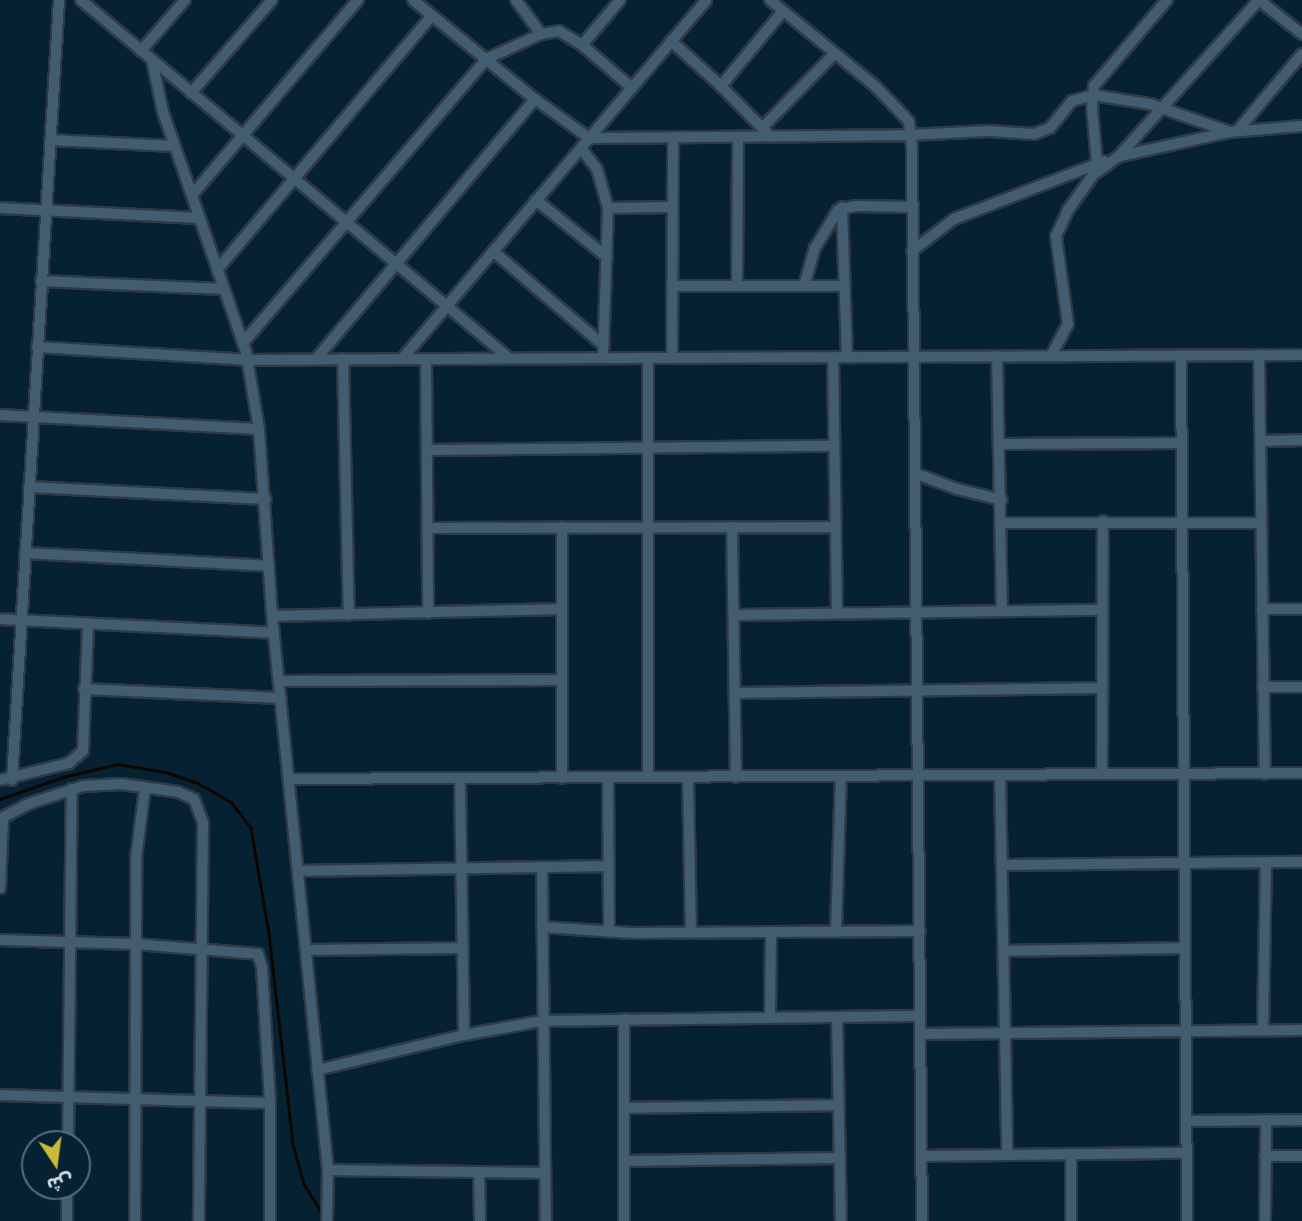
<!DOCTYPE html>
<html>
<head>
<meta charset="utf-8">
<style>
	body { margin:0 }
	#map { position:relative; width:1302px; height:1221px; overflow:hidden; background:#062232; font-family:"Asap Condensed","Noto Sans Arabic",sans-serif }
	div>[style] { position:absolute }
	.stream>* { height:2.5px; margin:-1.25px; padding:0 1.25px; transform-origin:1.25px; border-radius:1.25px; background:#0b0700 }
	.roads { filter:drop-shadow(2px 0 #2e3a45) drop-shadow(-2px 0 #2e3a45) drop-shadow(0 2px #2e3a45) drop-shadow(0 -2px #2e3a45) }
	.minor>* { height:10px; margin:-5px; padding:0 5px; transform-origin:5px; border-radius:5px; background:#415d6f }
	span { translate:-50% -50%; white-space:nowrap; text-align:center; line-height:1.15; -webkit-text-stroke:5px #062232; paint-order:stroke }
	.north { position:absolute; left:21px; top:1130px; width:70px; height:70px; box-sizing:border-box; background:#062232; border:2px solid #566e7c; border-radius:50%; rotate:167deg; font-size:19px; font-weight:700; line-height:28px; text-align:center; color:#cfdfea }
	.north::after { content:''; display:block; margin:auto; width:24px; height:32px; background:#cbb939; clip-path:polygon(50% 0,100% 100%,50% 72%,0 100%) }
</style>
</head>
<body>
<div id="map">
	<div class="stream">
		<div style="left:0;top:799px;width:67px;rotate:-19.2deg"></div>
		<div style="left:63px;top:777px;width:57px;rotate:-13.3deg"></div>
		<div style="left:118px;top:764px;width:49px;rotate:9.5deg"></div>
		<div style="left:166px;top:772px;width:34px;rotate:19deg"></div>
		<div style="left:198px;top:783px;width:38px;rotate:30deg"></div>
		<div style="left:231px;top:802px;width:33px;rotate:52deg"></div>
		<div style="left:251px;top:828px;width:107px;rotate:80.3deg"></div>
		<div style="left:269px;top:933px;width:212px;rotate:83.5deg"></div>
		<div style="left:293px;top:1144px;width:41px;rotate:74.6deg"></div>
		<div style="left:304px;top:1184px;width:36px;rotate:58deg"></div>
	</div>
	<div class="roads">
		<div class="minor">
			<div style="left:81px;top:0;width:558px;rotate:39.91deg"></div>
			<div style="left:413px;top:0;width:157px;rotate:39.1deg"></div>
			<div style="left:535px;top:99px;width:67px;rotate:35.8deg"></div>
			<div style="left:589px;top:138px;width:321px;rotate:-0.5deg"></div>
			<div style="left:910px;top:135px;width:78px;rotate:-2.9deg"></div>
			<div style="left:988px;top:131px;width:46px;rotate:3.7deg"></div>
			<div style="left:1034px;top:134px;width:17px;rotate:-21deg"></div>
			<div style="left:1050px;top:128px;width:35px;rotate:-51deg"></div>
			<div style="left:1072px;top:101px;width:22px;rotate:-16deg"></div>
			<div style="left:1093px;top:95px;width:58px;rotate:9deg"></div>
			<div style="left:1150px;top:104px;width:85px;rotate:19.3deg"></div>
			<div style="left:516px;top:0;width:42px;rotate:53.7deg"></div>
			<div style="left:770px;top:0;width:136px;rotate:39.3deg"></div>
			<div style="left:875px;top:86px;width:42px;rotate:46deg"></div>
			<div style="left:904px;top:116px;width:8px;rotate:50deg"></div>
			<div style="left:909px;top:122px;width:26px;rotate:83deg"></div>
			<div style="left:912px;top:148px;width:1073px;rotate:89.47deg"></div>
			<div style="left:1259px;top:0;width:55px;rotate:38.3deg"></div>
			<div style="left:671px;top:41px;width:67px;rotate:42deg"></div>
			<div style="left:721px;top:86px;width:71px;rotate:45.6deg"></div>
			<div style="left:582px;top:45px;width:59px;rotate:-49.8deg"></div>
			<div style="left:141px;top:51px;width:67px;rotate:-49.2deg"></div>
			<div style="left:152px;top:60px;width:53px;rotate:78.1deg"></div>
			<div style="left:163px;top:112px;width:254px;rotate:70.9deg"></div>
			<div style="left:246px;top:352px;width:78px;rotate:80.4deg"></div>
			<div style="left:259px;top:429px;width:187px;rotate:86deg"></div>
			<div style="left:272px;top:616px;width:557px;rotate:84.23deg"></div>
			<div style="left:328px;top:1170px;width:51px;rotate:91.1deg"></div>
			<div style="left:721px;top:86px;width:97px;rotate:-50.4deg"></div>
			<div style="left:191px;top:93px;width:123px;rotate:-48.9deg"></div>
			<div style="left:762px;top:128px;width:103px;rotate:-45.8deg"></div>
			<div style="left:1238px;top:130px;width:99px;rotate:-49.9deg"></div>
			<div style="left:50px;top:140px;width:124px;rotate:2.8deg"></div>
			<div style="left:581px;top:148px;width:26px;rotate:53deg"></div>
			<div style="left:597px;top:169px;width:41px;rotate:74.2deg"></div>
			<div style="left:608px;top:208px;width:150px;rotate:91.9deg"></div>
			<div style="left:1120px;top:156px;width:113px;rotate:-12.3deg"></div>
			<div style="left:1230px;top:132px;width:72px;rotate:-4.8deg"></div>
			<div style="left:1097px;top:163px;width:55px;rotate:-95.2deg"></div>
			<div style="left:1092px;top:108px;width:22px;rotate:-85deg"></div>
			<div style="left:1094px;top:86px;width:113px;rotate:-49.7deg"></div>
			<div style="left:192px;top:195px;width:256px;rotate:-49.6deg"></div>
			<div style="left:536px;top:200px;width:91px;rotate:38.8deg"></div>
			<div style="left:842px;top:207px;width:150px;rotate:88.1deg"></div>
			<div style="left:0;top:208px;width:199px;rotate:2.9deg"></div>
			<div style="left:608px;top:208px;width:64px;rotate:-0.9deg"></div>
			<div style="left:493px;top:251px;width:145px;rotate:40.5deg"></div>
			<div style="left:912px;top:251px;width:53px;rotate:-37.3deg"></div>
			<div style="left:954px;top:219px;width:161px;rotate:-21.1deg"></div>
			<div style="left:217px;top:270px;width:333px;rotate:-49.8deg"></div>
			<div style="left:41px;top:281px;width:182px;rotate:2.5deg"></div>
			<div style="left:672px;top:286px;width:171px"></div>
			<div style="left:737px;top:286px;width:149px;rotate:-89.6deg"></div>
			<div style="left:804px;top:286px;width:40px;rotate:-74deg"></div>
			<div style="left:815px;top:248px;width:44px;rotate:-58.8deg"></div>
			<div style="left:838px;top:210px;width:17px;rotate:-13deg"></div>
			<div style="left:855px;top:206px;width:57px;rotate:1deg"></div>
			<div style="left:243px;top:343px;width:374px;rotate:-49.4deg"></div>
			<div style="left:486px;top:59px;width:60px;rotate:-24.4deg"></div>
			<div style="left:541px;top:34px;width:18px;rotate:-9deg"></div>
			<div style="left:559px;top:31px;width:27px;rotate:31deg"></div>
			<div style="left:582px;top:45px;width:66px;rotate:40.7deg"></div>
			<div style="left:37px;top:347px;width:210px;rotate:3.5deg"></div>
			<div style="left:247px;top:360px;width:1055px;rotate:-0.27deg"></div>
			<div style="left:1181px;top:355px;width:866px;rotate:89.6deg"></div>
			<div style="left:1259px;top:355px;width:419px;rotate:89.2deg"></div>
			<div style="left:997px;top:356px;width:255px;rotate:88.9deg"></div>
			<div style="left:1051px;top:356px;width:36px;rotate:-62deg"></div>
			<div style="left:1068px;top:324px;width:89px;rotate:-97.8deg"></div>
			<div style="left:1056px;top:236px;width:29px;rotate:-65deg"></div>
			<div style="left:1068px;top:210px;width:43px;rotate:-54.5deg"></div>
			<div style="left:1093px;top:175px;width:31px;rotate:-36deg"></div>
			<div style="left:1118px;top:157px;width:211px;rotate:-48.1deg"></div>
			<div style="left:833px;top:357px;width:255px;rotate:89.1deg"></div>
			<div style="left:672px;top:358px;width:221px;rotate:-89.7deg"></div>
			<div style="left:316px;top:359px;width:340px;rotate:-49.9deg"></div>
			<div style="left:343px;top:359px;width:256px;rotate:88.7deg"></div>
			<div style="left:402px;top:359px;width:470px;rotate:-49.7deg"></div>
			<div style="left:426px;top:359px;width:254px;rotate:89.5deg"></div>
			<div style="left:0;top:415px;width:259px;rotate:3.1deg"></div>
			<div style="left:1260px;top:441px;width:42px;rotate:-1.4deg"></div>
			<div style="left:1001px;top:444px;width:180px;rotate:-0.3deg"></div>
			<div style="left:427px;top:450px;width:407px;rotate:-0.6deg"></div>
			<div style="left:917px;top:474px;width:43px;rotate:20.6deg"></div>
			<div style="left:957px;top:489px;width:46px;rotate:13.7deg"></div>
			<div style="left:29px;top:487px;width:237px;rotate:2.9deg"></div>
			<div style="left:1003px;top:523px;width:258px"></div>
			<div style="left:562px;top:527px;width:251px;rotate:90deg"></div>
			<div style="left:732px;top:527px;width:250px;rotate:89.1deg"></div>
			<div style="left:428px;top:528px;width:408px;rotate:-0.1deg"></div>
			<div style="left:25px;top:553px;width:244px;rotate:3deg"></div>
			<div style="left:1262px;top:609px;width:40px"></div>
			<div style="left:734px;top:615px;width:368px;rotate:-0.8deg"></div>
			<div style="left:272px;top:616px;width:289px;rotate:-1.4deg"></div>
			<div style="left:0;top:619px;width:274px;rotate:2.9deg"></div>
			<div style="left:279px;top:681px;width:281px;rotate:-0.2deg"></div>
			<div style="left:1263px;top:687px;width:39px"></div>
			<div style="left:84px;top:689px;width:197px;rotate:2.6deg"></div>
			<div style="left:735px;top:693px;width:367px;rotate:-0.8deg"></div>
			<div style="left:1102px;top:773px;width:252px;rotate:-89.8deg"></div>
			<div style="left:1000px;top:775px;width:380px;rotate:88.9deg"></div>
			<div style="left:648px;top:777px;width:419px;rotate:-90deg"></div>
			<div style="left:688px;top:777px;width:156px;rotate:88.9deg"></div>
			<div style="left:608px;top:778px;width:154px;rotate:89.6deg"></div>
			<div style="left:290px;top:779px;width:1012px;rotate:-0.34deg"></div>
			<div style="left:460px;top:779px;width:256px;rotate:89.1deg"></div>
			<div style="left:0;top:780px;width:71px;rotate:-13.8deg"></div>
			<div style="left:69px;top:763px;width:18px;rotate:-41deg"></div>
			<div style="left:83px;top:751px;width:126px;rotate:-87.7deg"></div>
			<div style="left:12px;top:780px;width:781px;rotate:-86.55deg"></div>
			<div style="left:0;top:819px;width:32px;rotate:-28deg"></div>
			<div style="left:28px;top:804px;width:58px;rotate:-18.1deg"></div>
			<div style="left:83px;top:786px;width:38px;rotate:-3deg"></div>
			<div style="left:121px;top:784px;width:58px;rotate:8deg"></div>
			<div style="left:178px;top:792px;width:17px;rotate:24deg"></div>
			<div style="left:194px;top:799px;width:26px;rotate:69deg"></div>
			<div style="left:203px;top:823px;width:398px;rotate:90.6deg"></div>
			<div style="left:1003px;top:865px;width:299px;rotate:-0.6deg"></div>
			<div style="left:542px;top:867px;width:354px;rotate:89.4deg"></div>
			<div style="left:300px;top:871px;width:308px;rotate:-0.9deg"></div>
			<div style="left:0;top:888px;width:69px;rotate:-87.5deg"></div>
			<div style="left:542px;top:927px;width:91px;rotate:3.8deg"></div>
			<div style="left:633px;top:933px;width:287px;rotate:-0.4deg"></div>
			<div style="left:836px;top:932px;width:156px;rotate:-88.2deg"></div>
			<div style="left:0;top:940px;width:135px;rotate:1.7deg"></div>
			<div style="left:135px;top:944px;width:123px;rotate:4.6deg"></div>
			<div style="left:258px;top:954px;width:14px;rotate:73deg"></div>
			<div style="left:262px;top:967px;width:136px;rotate:86.6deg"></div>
			<div style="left:270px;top:1103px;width:118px;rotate:90deg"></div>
			<div style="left:306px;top:950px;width:157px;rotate:-0.7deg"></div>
			<div style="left:1004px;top:951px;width:181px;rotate:-0.9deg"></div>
			<div style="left:770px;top:1017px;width:84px;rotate:-89.3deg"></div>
			<div style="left:837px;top:1017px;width:204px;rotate:88.9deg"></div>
			<div style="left:1263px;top:1030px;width:167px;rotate:-89deg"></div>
			<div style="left:921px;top:1034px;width:381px;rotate:-0.6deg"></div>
			<div style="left:317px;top:1070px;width:151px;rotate:-13.4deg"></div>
			<div style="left:464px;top:1035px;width:79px;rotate:-10.2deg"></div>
			<div style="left:542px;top:1021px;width:378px;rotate:-0.8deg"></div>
			<div style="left:0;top:1095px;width:270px;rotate:1.7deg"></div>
			<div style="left:624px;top:1108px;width:214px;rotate:-0.8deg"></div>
			<div style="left:1186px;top:1121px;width:116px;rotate:-0.5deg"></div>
			<div style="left:68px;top:1144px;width:355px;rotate:-89.4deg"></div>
			<div style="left:922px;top:1156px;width:264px;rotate:-0.7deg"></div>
			<div style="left:1265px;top:1156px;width:37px"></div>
			<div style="left:624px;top:1161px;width:216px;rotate:-0.8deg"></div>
			<div style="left:328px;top:1170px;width:217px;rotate:0.8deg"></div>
			<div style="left:479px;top:1172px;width:49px;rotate:88.8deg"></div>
			<div style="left:67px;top:1221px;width:35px;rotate:-90deg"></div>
			<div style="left:135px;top:1221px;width:363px;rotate:-89.8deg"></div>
			<div style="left:136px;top:858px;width:71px;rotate:-82.7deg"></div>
			<div style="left:624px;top:1221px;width:202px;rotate:-90deg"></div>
			<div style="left:1071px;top:1221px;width:67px;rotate:-90deg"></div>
			<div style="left:1265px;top:1221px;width:101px;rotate:-89.4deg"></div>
		</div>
	</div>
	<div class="north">ش</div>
</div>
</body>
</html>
